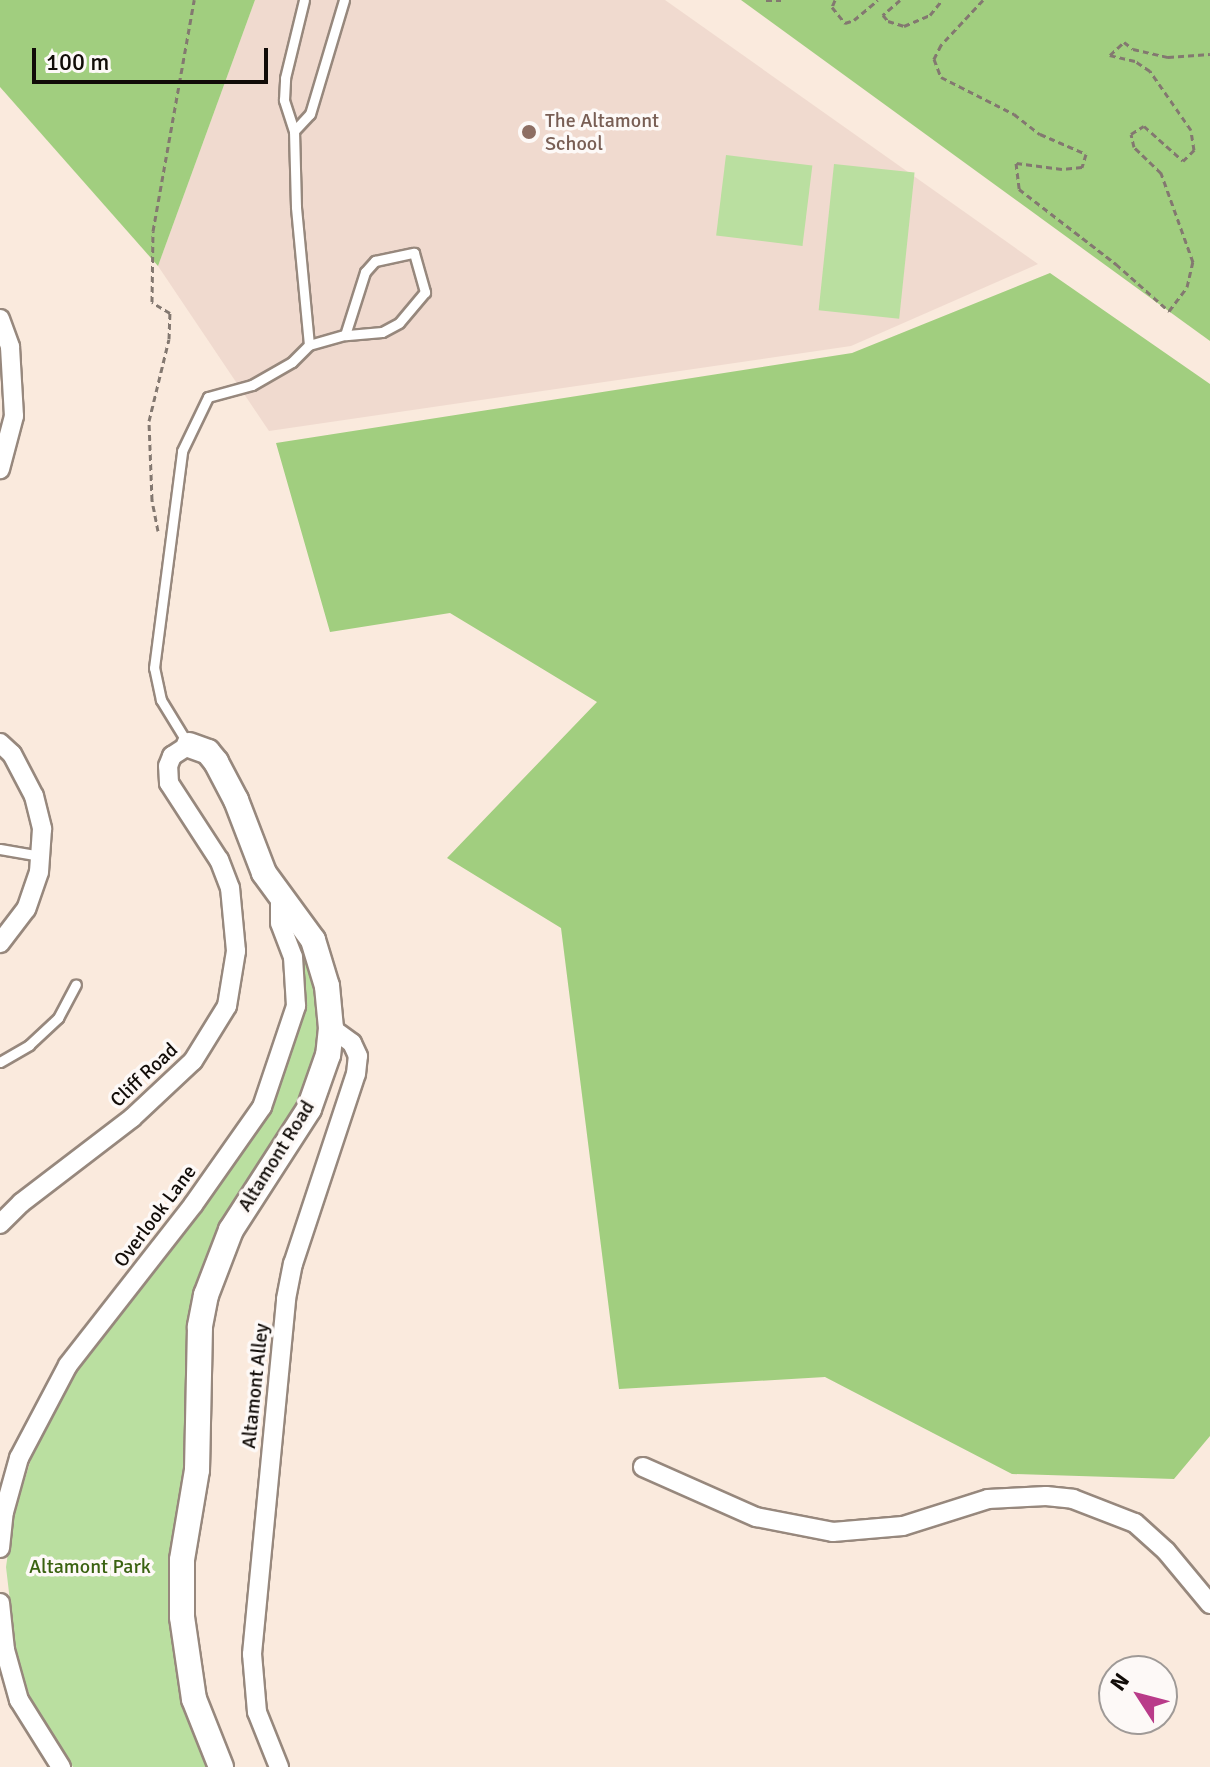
<!DOCTYPE html>
<html>
<head>
<meta charset="utf-8">
<style>
	body { margin:0 }
	#map { position:relative; width:1210px; height:1767px; overflow:hidden; background:#faeadd; font-family:Signika,sans-serif }
	div>[style] { position:absolute }
	.education>* { inset:0; background:#f0dacf }
	.green>* { inset:0; background:#badfa0; transform-origin:0 0 }
	.forest>* { inset:0; background:#a1ce7f }
	.path>* { height:3px; margin-top:-1.5px; transform-origin:0; background:repeating-linear-gradient(90deg,#837870 0 6px,transparent 0 10px) }
	.roads { filter:drop-shadow(2px 0 #97887d) drop-shadow(-2px 0 #97887d) drop-shadow(0 2px #97887d) drop-shadow(0 -2px #97887d) }
	.lane>* { height:9px; margin:-4.5px; padding:0 4.5px; transform-origin:4.5px; border-radius:4.5px; background:#fff }
	.street>* { height:18px; margin:-9px; padding:0 9px; transform-origin:9px; border-radius:9px; background:#fff }
	.secondary>* { height:24px; margin:-12px; padding:0 12px; transform-origin:12px; border-radius:12px; background:#fff }
	.dots>* { width:22px; height:22px; translate:-50% -50%; box-sizing:border-box; border:4px solid #fdf9f7; border-radius:50% }
	span { translate:-50% -50%; white-space:nowrap; text-align:center; line-height:1.15; -webkit-text-stroke:7px #fdf9f7; paint-order:stroke }
	.education-label { font-size:20px; color:#785e54 }
	.left { translate:0 -50%; text-align:left }
	.street-label { font-size:20px; color:#110c08 }
	.park-label { font-size:20px; color:#3a6211 }
	.north { position:absolute; left:1098px; top:1655px; width:80px; height:80px; box-sizing:border-box; background:#fdf9f7; border:2px solid #9f9a97; border-radius:50%; rotate:306deg; font-size:22px; font-weight:700; line-height:32px; text-align:center; color:#110c08 }
	.north::after { content:''; display:block; margin:auto; width:28px; height:36px; background:#b93b89; clip-path:polygon(50% 0,100% 100%,50% 72%,0 100%) }
	.scale { position:absolute; left:32px; top:48px; width:236px; height:36px; box-sizing:border-box; border:4px solid #110c08; border-top:0; padding-left:10px; font-size:24px; line-height:28px; white-space:nowrap; color:#110c08; -webkit-text-stroke:6px #fdf9f7; paint-order:stroke }
</style>
</head>
<body>
<div id="map">
	<div class="education">
		<div style="clip-path:polygon(255px 0,665px 0,1038px 264px,851px 346px,269px 431px,158px 266px)"></div>
	</div>
	<div class="green">
		<div style="left:726px;top:155px;width:87px;height:81px;rotate:7deg"></div>
		<div style="left:834px;top:164px;width:81px;height:147px;rotate:6deg"></div>
		<div style="clip-path:polygon(290px 922px,313px 963px,321px 1029px,313px 1069px,298px 1108px,221px 1226px,205px 1263px,193px 1308px,187px 1354px,188px 1458px,170px 1593px,176px 1659px,194px 1723px,211px 1767px,73px 1767px,31px 1699px,17px 1661px,6px 1567px,13px 1518px,31px 1459px,57px 1397px,74px 1368px,178px 1232px,295px 1033px)"></div>
	</div>
	<div class="forest">
		<div style="clip-path:polygon(0 0,255px 0,158px 266px,0 87px)"></div>
		<div style="clip-path:polygon(741px 0,1210px 0,1210px 341px,1152px 299px)"></div>
		<div style="clip-path:polygon(1050px 273px,1210px 384px,1210px 1436px,1174px 1479px,1012px 1474px,825px 1377px,619px 1389px,561px 928px,447px 858px,597px 702px,450px 613px,330px 632px,276px 443px,852px 353px)"></div>
	</div>
	<div class="path">
		<div style="left:766px;top:0;width:15px"></div>
		<div style="left:835px;top:0;width:8px;rotate:113deg"></div>
		<div style="left:832px;top:7px;width:21px;rotate:51deg"></div>
		<div style="left:845px;top:23px;width:9px;rotate:-18deg"></div>
		<div style="left:854px;top:20px;width:31px;rotate:-40deg"></div>
		<div style="left:900px;top:0;width:23px;rotate:139deg"></div>
		<div style="left:883px;top:15px;width:8px;rotate:50deg"></div>
		<div style="left:888px;top:21px;width:17px;rotate:17deg"></div>
		<div style="left:904px;top:26px;width:28px;rotate:-23deg"></div>
		<div style="left:930px;top:15px;width:19px;rotate:-51deg"></div>
		<div style="left:983px;top:0;width:62px;rotate:133deg"></div>
		<div style="left:941px;top:45px;width:16px;rotate:117deg"></div>
		<div style="left:934px;top:59px;width:19px;rotate:69deg"></div>
		<div style="left:941px;top:77px;width:82px;rotate:26.9deg"></div>
		<div style="left:1014px;top:114px;width:33px;rotate:38deg"></div>
		<div style="left:1040px;top:134px;width:50px;rotate:23.5deg"></div>
		<div style="left:1086px;top:154px;width:14px;rotate:107deg"></div>
		<div style="left:1082px;top:167px;width:20px;rotate:174deg"></div>
		<div style="left:1062px;top:169px;width:46px;rotate:-172.6deg"></div>
		<div style="left:1016px;top:163px;width:26px;rotate:83deg"></div>
		<div style="left:1019px;top:189px;width:123px;rotate:37.7deg"></div>
		<div style="left:1116px;top:264px;width:71px;rotate:41.6deg"></div>
		<div style="left:1169px;top:311px;width:30px;rotate:-53deg"></div>
		<div style="left:1187px;top:287px;width:26px;rotate:-77deg"></div>
		<div style="left:1193px;top:262px;width:95px;rotate:-109.8deg"></div>
		<div style="left:1161px;top:173px;width:37px;rotate:-136deg"></div>
		<div style="left:1134px;top:147px;width:13px;rotate:-103deg"></div>
		<div style="left:1131px;top:134px;width:15px;rotate:-32deg"></div>
		<div style="left:1144px;top:126px;width:52px;rotate:41.9deg"></div>
		<div style="left:1183px;top:161px;width:16px;rotate:-45deg"></div>
		<div style="left:1194px;top:150px;width:20px;rotate:-99deg"></div>
		<div style="left:1191px;top:130px;width:72px;rotate:-124.8deg"></div>
		<div style="left:1150px;top:71px;width:18px;rotate:-146deg"></div>
		<div style="left:1135px;top:61px;width:26px;rotate:-167deg"></div>
		<div style="left:1110px;top:55px;width:19px;rotate:-43deg"></div>
		<div style="left:1124px;top:42px;width:11px;rotate:38deg"></div>
		<div style="left:1133px;top:49px;width:36px;rotate:13deg"></div>
		<div style="left:1168px;top:57px;width:42px;rotate:-4.1deg"></div>
		<div style="left:158px;top:531px;width:32px;rotate:-101deg"></div>
		<div style="left:152px;top:500px;width:79px;rotate:-92.2deg"></div>
		<div style="left:149px;top:421px;width:84px;rotate:-76.3deg"></div>
		<div style="left:169px;top:339px;width:26px;rotate:-88deg"></div>
		<div style="left:170px;top:313px;width:21px;rotate:-149deg"></div>
		<div style="left:152px;top:302px;width:71px;rotate:-89.2deg"></div>
		<div style="left:153px;top:231px;width:235px;rotate:-79.9deg"></div>
	</div>
	<div class="roads">
		<div class="lane">
			<div style="left:294px;top:131px;width:23px;rotate:-47deg"></div>
			<div style="left:310px;top:114px;width:119px;rotate:-73.4deg"></div>
			<div style="left:309px;top:345px;width:37px;rotate:-16deg"></div>
			<div style="left:345px;top:335px;width:66px;rotate:-72.4deg"></div>
			<div style="left:365px;top:272px;width:15px;rotate:-48deg"></div>
			<div style="left:375px;top:261px;width:40px;rotate:-12deg"></div>
			<div style="left:414px;top:253px;width:41px;rotate:74.2deg"></div>
			<div style="left:425px;top:292px;width:40px;rotate:130deg"></div>
			<div style="left:399px;top:323px;width:19px;rotate:152deg"></div>
			<div style="left:382px;top:332px;width:37px;rotate:175deg"></div>
			<div style="left:188px;top:744px;width:52px;rotate:-121.5deg"></div>
			<div style="left:161px;top:700px;width:33px;rotate:-102deg"></div>
			<div style="left:154px;top:668px;width:219px;rotate:-82.6deg"></div>
			<div style="left:182px;top:451px;width:60px;rotate:-64.3deg"></div>
			<div style="left:208px;top:397px;width:46px;rotate:-15.3deg"></div>
			<div style="left:252px;top:385px;width:46px;rotate:-29.9deg"></div>
			<div style="left:292px;top:362px;width:24px;rotate:-45deg"></div>
			<div style="left:309px;top:345px;width:139px;rotate:-95.4deg"></div>
			<div style="left:296px;top:207px;width:76px;rotate:-91.5deg"></div>
			<div style="left:294px;top:131px;width:33px;rotate:-108deg"></div>
			<div style="left:284px;top:100px;width:22px;rotate:-87deg"></div>
			<div style="left:285px;top:78px;width:80px;rotate:-76.3deg"></div>
			<div style="left:0;top:849px;width:41px;rotate:9.9deg"></div>
			<div style="left:0;top:1062px;width:34px;rotate:-30deg"></div>
			<div style="left:29px;top:1045px;width:40px;rotate:-43deg"></div>
			<div style="left:58px;top:1018px;width:38px;rotate:-62deg"></div>
		</div>
		<div class="street">
			<div style="left:0;top:319px;width:30px;rotate:70deg"></div>
			<div style="left:10px;top:347px;width:69px;rotate:86.7deg"></div>
			<div style="left:14px;top:416px;width:55px;rotate:104.8deg"></div>
			<div style="left:0;top:743px;width:16px;rotate:43deg"></div>
			<div style="left:12px;top:754px;width:47px;rotate:62.4deg"></div>
			<div style="left:34px;top:796px;width:34px;rotate:76deg"></div>
			<div style="left:42px;top:829px;width:43px;rotate:94deg"></div>
			<div style="left:39px;top:872px;width:39px;rotate:109deg"></div>
			<div style="left:26px;top:909px;width:43px;rotate:127.4deg"></div>
			<div style="left:0;top:1224px;width:30px;rotate:-45deg"></div>
			<div style="left:21px;top:1203px;width:140px;rotate:-37.4deg"></div>
			<div style="left:132px;top:1118px;width:83px;rotate:-43.1deg"></div>
			<div style="left:193px;top:1061px;width:65px;rotate:-58.3deg"></div>
			<div style="left:227px;top:1006px;width:56px;rotate:-80.7deg"></div>
			<div style="left:236px;top:951px;width:63px;rotate:-95.4deg"></div>
			<div style="left:230px;top:888px;width:30px;rotate:-111deg"></div>
			<div style="left:219px;top:860px;width:92px;rotate:-123deg"></div>
			<div style="left:169px;top:783px;width:17px;rotate:-93deg"></div>
			<div style="left:168px;top:766px;width:11px;rotate:-68deg"></div>
			<div style="left:172px;top:756px;width:20px;rotate:-33deg"></div>
			<div style="left:643px;top:1467px;width:124px;rotate:23.9deg"></div>
			<div style="left:756px;top:1517px;width:78px;rotate:11deg"></div>
			<div style="left:833px;top:1532px;width:70px;rotate:-4.9deg"></div>
			<div style="left:903px;top:1526px;width:89px;rotate:-17.6deg"></div>
			<div style="left:988px;top:1499px;width:58px;rotate:-3deg"></div>
			<div style="left:1046px;top:1496px;width:27px;rotate:6deg"></div>
			<div style="left:1073px;top:1499px;width:66px;rotate:21.2deg"></div>
			<div style="left:1135px;top:1523px;width:42px;rotate:42.1deg"></div>
			<div style="left:1166px;top:1551px;width:69px;rotate:50.3deg"></div>
			<div style="left:0;top:1548px;width:36px;rotate:-84deg"></div>
			<div style="left:4px;top:1512px;width:56px;rotate:-74.5deg"></div>
			<div style="left:19px;top:1458px;width:105px;rotate:-62.2deg"></div>
			<div style="left:68px;top:1365px;width:203px;rotate:-52deg"></div>
			<div style="left:193px;top:1205px;width:120px;rotate:-54.9deg"></div>
			<div style="left:262px;top:1107px;width:107px;rotate:-71.4deg"></div>
			<div style="left:296px;top:1006px;width:49px;rotate:-93.5deg"></div>
			<div style="left:293px;top:957px;width:36px;rotate:-111deg"></div>
			<div style="left:280px;top:923px;width:25px;rotate:-90deg"></div>
			<div style="left:0;top:1603px;width:47px;rotate:83.9deg"></div>
			<div style="left:5px;top:1650px;width:52px;rotate:74.4deg"></div>
			<div style="left:19px;top:1700px;width:79px;rotate:57.9deg"></div>
			<div style="left:279px;top:1767px;width:59px;rotate:-111.8deg"></div>
			<div style="left:257px;top:1712px;width:58px;rotate:-94.9deg"></div>
			<div style="left:252px;top:1654px;width:357px;rotate:-84.5deg"></div>
			<div style="left:286px;top:1299px;width:36px;rotate:-79deg"></div>
			<div style="left:293px;top:1264px;width:200px;rotate:-71.7deg"></div>
			<div style="left:356px;top:1074px;width:18px;rotate:-84deg"></div>
			<div style="left:358px;top:1056px;width:14px;rotate:-115deg"></div>
			<div style="left:352px;top:1043px;width:26px;rotate:-144deg"></div>
		</div>
		<div class="secondary">
			<div style="left:189px;top:745px;width:20px;rotate:20deg"></div>
			<div style="left:208px;top:752px;width:13px;rotate:51deg"></div>
			<div style="left:216px;top:762px;width:43px;rotate:62.2deg"></div>
			<div style="left:236px;top:800px;width:78px;rotate:69deg"></div>
			<div style="left:264px;top:873px;width:83px;rotate:53.8deg"></div>
			<div style="left:313px;top:940px;width:48px;rotate:73.1deg"></div>
			<div style="left:327px;top:986px;width:42px;rotate:84.6deg"></div>
			<div style="left:331px;top:1028px;width:27px;rotate:96deg"></div>
			<div style="left:328px;top:1055px;width:57px;rotate:109.4deg"></div>
			<div style="left:309px;top:1109px;width:144px;rotate:122.8deg"></div>
			<div style="left:231px;top:1230px;width:70px;rotate:111deg"></div>
			<div style="left:206px;top:1295px;width:33px;rotate:101deg"></div>
			<div style="left:200px;top:1327px;width:143px;rotate:91.2deg"></div>
			<div style="left:197px;top:1470px;width:91px;rotate:99.5deg"></div>
			<div style="left:182px;top:1560px;width:57px;rotate:90deg"></div>
			<div style="left:182px;top:1617px;width:83px;rotate:81.7deg"></div>
			<div style="left:194px;top:1699px;width:73px;rotate:68.3deg"></div>
		</div>
	</div>
	<div class="dots">
		<div style="left:529px;top:132px;background:#8d6e63"></div>
	</div>
	<div class="education-label">
		<span class="left" style="left:545px;top:132px">The Altamont<br>School</span>
	</div>
	<div class="street-label">
		<span style="left:144px;top:1075px;rotate:-43deg">Cliff Road</span>
		<span style="left:276px;top:1156px;rotate:-58deg">Altamont Road</span>
		<span style="left:155px;top:1216px;rotate:-53deg">Overlook Lane</span>
		<span style="left:255px;top:1386px;rotate:-84deg">Altamont Alley</span>
	</div>
	<div class="park-label">
		<span style="left:90px;top:1566px">Altamont Park</span>
	</div>
	<div class="north">N</div>
	<div class="scale">100 m</div>
</div>
</body>
</html>
